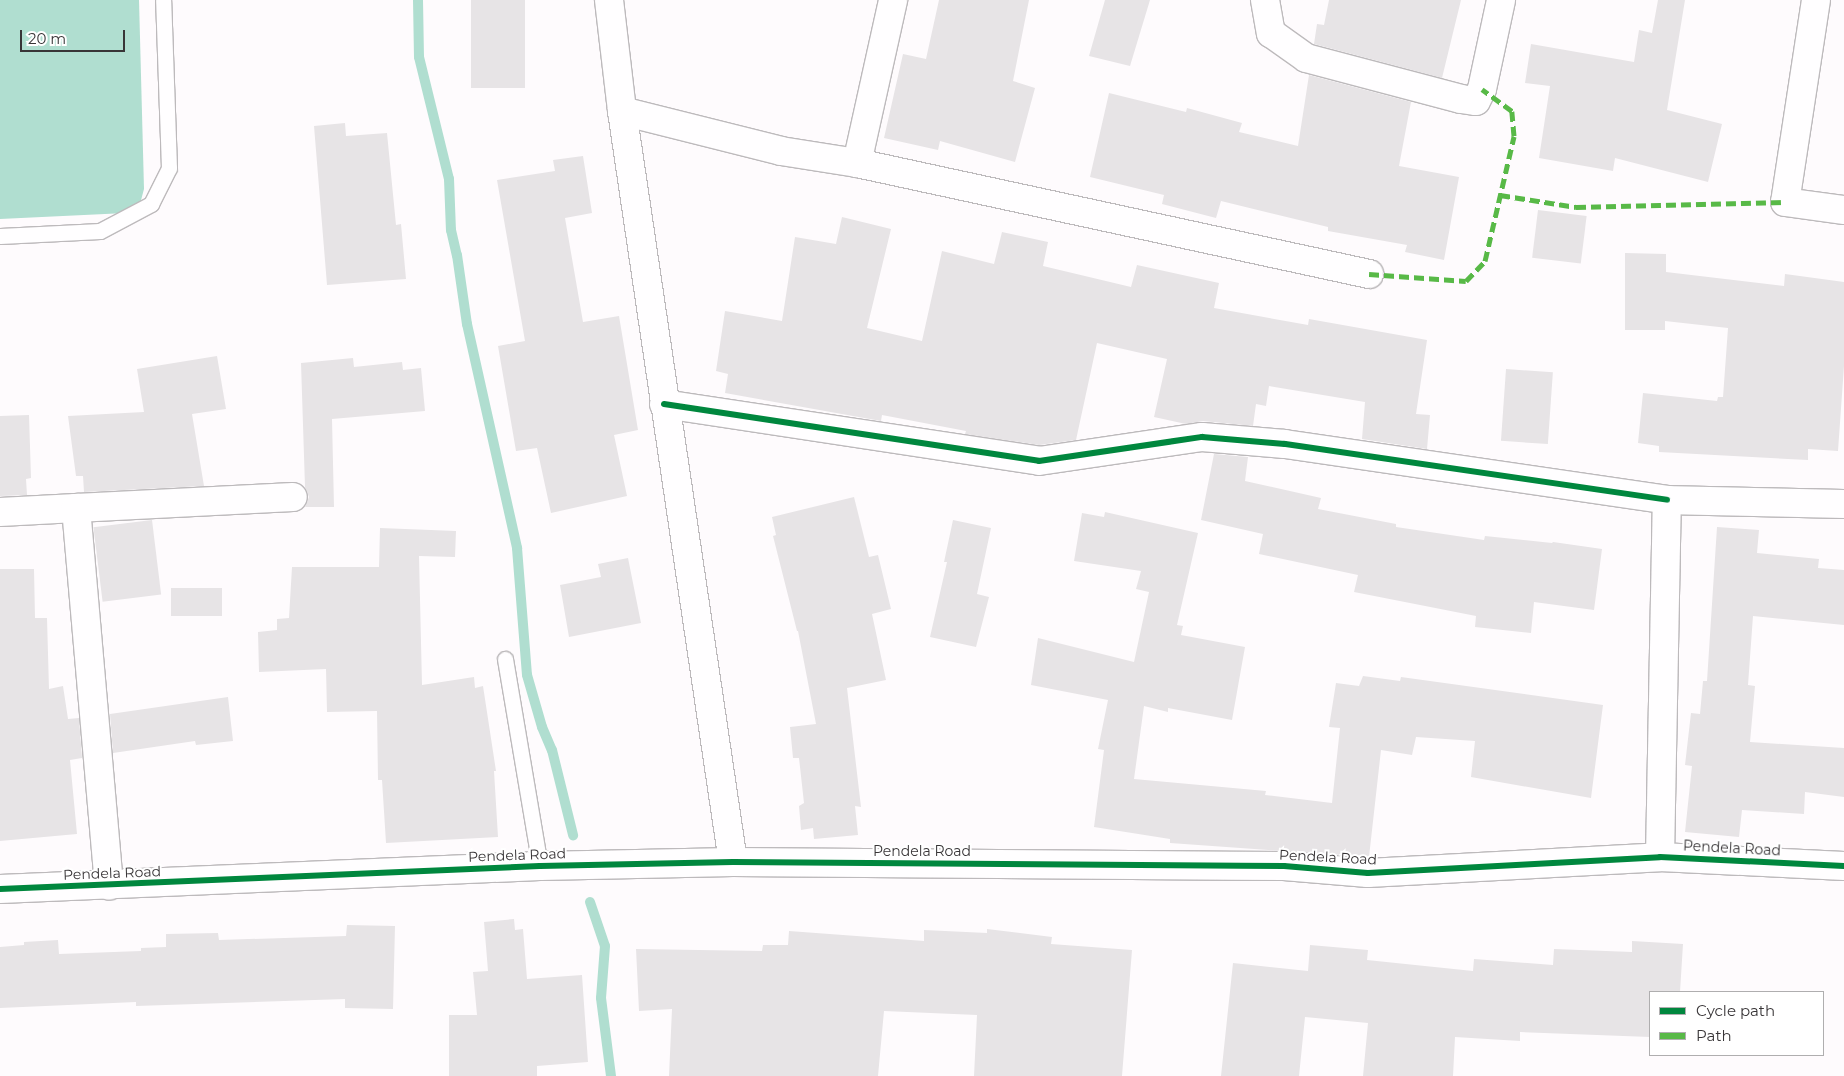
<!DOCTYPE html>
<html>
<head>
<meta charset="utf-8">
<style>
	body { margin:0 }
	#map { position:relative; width:1844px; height:1076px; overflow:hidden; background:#fefbfd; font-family:Montserrat,sans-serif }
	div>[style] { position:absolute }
	.water>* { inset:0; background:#b0ded0 }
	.stream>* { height:10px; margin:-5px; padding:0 5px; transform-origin:5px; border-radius:5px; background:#b0ded0 }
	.building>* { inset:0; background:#e7e4e6; transform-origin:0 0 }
	.roads { filter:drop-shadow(1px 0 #bdbabc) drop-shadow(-1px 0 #bdbabc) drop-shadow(0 1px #bdbabc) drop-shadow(0 -1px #bdbabc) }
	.lane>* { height:15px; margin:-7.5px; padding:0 7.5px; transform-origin:7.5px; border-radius:7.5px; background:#fffeff }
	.street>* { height:28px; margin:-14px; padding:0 14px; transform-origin:14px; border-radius:14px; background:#fffeff }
	.secondary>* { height:28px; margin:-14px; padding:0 14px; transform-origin:14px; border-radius:14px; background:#fffeff }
	.quiet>* { height:5px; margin-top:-2.5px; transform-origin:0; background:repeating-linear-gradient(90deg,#58b947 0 10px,transparent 0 15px) }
	.cycleway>* { height:6px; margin:-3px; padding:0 3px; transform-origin:3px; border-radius:3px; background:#00873e }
	span { translate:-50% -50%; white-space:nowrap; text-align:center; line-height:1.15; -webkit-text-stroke:4px #fff; paint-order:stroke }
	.street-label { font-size:14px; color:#383537 }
	.legend { position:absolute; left:1649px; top:991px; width:175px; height:65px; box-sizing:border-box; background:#fff; border:1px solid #afaeaf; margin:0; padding:6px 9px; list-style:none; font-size:15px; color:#383537 }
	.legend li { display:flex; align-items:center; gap:10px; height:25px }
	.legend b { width:25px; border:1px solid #afaeaf }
	.scale { position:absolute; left:20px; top:30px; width:105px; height:22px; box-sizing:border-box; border:2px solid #383537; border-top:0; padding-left:6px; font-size:15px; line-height:18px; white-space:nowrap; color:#383537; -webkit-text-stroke:4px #fff; paint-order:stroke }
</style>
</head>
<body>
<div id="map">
	<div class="water">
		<div style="clip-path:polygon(0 0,139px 0,144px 189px,140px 204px,126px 213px,0 219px)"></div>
	</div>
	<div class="stream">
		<div style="left:418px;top:0;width:57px;rotate:89deg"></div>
		<div style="left:419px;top:57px;width:126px;rotate:76.2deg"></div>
		<div style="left:449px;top:179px;width:51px;rotate:87.8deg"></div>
		<div style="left:451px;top:230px;width:26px;rotate:77deg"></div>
		<div style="left:457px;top:255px;width:70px;rotate:81.8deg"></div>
		<div style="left:467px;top:324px;width:230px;rotate:77.4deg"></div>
		<div style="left:517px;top:548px;width:127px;rotate:85.5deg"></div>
		<div style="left:527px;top:675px;width:54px;rotate:73.9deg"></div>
		<div style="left:542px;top:727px;width:25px;rotate:67deg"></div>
		<div style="left:552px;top:750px;width:88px;rotate:76.1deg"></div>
		<div style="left:590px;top:902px;width:46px;rotate:71.2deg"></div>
		<div style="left:605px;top:946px;width:52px;rotate:94.4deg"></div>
		<div style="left:601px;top:998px;width:79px;rotate:82.7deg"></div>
	</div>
	<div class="building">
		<div style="left:471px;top:0;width:54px;height:88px"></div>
		<div style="clip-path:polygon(939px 0,1029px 0,1013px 81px,1035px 88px,1015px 162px,940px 141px,938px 150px,884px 138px,903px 54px,926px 59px)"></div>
		<div style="clip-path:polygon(1105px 0,1150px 0,1130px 66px,1089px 56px)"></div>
		<div style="clip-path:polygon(1329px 0,1461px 0,1442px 78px,1314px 44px,1317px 24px,1324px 25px)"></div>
		<div style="clip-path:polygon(1658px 0,1685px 0,1667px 110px,1722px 124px,1708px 182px,1615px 158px,1613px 171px,1539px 158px,1550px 86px,1525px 83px,1531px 44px,1634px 62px,1639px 30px,1652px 33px)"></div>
		<div style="clip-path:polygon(1309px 75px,1411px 102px,1399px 166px,1459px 177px,1444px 260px,1405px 252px,1407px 245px,1328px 231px,1328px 227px,1221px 201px,1216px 218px,1162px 204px,1164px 195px,1090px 177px,1109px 93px,1186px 112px,1187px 108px,1242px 123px,1239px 132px,1298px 146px)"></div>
		<div style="clip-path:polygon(345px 123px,346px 136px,387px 133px,396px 225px,401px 224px,406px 279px,327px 285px,314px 126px)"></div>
		<div style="clip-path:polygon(583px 156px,592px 213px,565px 218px,583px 322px,619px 316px,638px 430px,614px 435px,627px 496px,551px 513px,537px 448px,516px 451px,498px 346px,525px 341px,497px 180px,555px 171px,553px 160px)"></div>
		<div style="left:1538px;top:210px;width:49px;height:48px;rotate:7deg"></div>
		<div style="clip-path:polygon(842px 217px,891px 229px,867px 328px,922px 341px,942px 251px,994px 264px,1002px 232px,1048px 242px,1043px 266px,1131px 287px,1137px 265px,1219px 283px,1214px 308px,1308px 325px,1309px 319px,1427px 340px,1416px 414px,1430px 415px,1427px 449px,1362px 439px,1365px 402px,1269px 386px,1266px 406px,1256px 404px,1253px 426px,1203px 421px,1186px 424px,1154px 417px,1167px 359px,1097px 343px,1076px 440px,1039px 445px,965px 434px,966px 431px,882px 415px,881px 421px,725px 393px,728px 374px,716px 371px,725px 311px,782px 321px,795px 237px,836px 244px)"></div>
		<div style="clip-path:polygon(1625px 253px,1666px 254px,1666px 272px,1784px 286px,1785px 274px,1844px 282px,1844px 366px,1838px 451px,1808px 449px,1808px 460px,1659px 452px,1659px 446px,1638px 443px,1643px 393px,1717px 401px,1718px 397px,1723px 397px,1728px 328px,1665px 321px,1665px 330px,1625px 330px)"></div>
		<div style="clip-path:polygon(217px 356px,226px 409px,192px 414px,204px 486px,84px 492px,83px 476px,76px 476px,68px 416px,144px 412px,137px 369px)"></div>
		<div style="clip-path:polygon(353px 358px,354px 367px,402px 362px,403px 370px,421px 368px,425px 411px,332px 419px,334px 507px,305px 507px,309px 497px,305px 487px,301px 363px)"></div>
		<div style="left:1506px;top:369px;width:47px;height:72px;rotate:4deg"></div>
		<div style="clip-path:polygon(29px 415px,31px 478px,26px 479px,27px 495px,0 496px,0 416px)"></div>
		<div style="clip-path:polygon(1214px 454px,1248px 457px,1245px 481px,1321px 498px,1318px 509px,1396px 524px,1396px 527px,1484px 540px,1485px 536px,1552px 543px,1553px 542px,1602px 549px,1594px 610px,1534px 602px,1531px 633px,1475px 627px,1476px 616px,1354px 592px,1358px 575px,1259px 554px,1263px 534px,1201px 520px)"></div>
		<div style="clip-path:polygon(854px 497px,869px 557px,878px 555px,891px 609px,872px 614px,886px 680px,847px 688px,861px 807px,855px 806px,858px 835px,814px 839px,813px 828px,801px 830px,799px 806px,804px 803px,799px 758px,793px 758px,790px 727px,816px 724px,798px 631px,797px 631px,773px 536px,776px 535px,772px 517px)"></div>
		<div style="clip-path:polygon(1105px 512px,1198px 533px,1177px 625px,1183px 626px,1181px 635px,1245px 647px,1232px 720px,1168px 708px,1168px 712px,1144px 706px,1134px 779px,1266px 791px,1265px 795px,1332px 803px,1340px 728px,1329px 727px,1336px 683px,1359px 686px,1363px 676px,1400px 681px,1401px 677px,1603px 705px,1591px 798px,1471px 777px,1475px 741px,1416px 737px,1412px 755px,1381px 750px,1369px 857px,1170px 843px,1170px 839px,1094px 827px,1104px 750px,1098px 749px,1108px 700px,1031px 685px,1038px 638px,1134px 662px,1149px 592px,1136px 589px,1141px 571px,1074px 561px,1082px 513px,1104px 517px)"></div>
		<div style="left:152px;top:520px;width:75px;height:59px;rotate:83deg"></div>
		<div style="clip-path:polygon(953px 520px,991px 528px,977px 594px,989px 597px,976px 647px,930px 637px,947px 562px,944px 562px)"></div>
		<div style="clip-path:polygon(1717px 527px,1759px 530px,1757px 553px,1819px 559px,1818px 568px,1844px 570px,1844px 625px,1753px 616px,1748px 685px,1755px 686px,1750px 742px,1844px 748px,1844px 797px,1805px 792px,1804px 814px,1742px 810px,1739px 837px,1685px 832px,1692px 766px,1685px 765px,1691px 713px,1700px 714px,1703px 681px,1707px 681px)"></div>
		<div style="clip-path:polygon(380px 528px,456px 531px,455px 557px,419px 556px,422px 685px,474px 677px,475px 688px,483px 686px,496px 771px,494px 771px,498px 837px,386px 843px,382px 780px,378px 780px,377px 711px,327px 712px,326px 669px,259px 672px,258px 632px,277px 630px,277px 619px,289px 618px,292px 567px,379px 567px)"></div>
		<div style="clip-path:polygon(628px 558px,641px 623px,569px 637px,560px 585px,601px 577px,598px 564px)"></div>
		<div style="clip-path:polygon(0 569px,34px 569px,35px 618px,47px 618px,49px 689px,63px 686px,68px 719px,79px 718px,82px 758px,70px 760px,77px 834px,0 841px)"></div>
		<div style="left:171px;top:588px;width:51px;height:28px"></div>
		<div style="clip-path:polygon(228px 697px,233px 741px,196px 745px,195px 741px,113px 753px,110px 714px)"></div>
		<div style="clip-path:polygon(514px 919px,515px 930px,523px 929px,527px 979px,582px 975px,588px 1062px,537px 1066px,537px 1076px,449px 1076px,449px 1015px,477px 1015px,473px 972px,488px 971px,484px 922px)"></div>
		<div style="clip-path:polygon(347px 925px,395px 926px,393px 1009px,345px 1008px,345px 999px,136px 1006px,136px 1002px,0 1008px,0 947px,24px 945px,24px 942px,58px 940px,59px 954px,141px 951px,141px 948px,166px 947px,166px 934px,218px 933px,219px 940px,346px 936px)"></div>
		<div style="clip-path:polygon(987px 929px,1052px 937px,1051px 944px,1132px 950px,1122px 1076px,974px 1076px,977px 1015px,884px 1011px,878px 1076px,669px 1076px,672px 1009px,639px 1011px,636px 949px,762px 951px,763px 945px,788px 945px,789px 931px,924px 941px,924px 930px,987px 933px)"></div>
		<div style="clip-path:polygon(1632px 941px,1683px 944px,1680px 992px,1650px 992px,1650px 1037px,1520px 1032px,1520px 1041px,1455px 1037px,1453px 1076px,1363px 1076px,1368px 1023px,1305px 1017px,1299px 1076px,1221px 1076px,1233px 963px,1308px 971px,1310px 945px,1368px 950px,1367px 960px,1473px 971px,1474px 959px,1553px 965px,1554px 949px,1632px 952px)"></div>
	</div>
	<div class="roads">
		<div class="lane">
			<div style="left:0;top:236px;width:100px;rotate:-2.9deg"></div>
			<div style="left:100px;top:231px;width:58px;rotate:-27.9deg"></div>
			<div style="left:151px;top:204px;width:40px;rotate:-63.4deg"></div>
			<div style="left:169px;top:168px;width:168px;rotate:-92deg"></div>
			<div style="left:505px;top:659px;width:210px;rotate:80.4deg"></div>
		</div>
		<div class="street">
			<div style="left:609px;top:0;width:112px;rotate:83.3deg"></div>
			<div style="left:622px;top:111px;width:759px;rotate:81.59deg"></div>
			<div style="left:1265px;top:0;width:34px;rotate:80deg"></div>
			<div style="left:1271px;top:33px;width:43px;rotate:35.5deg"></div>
			<div style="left:1306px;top:58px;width:160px;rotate:14.8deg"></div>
			<div style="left:1461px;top:99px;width:15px;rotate:8deg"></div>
			<div style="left:1476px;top:101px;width:13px;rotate:-63deg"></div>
			<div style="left:1482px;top:89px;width:91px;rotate:-77.9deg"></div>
			<div style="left:1816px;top:0;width:204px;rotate:98.7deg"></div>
			<div style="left:1785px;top:202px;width:60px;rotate:7.7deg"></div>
			<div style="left:622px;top:111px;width:164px;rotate:14.1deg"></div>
			<div style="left:781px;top:151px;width:77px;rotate:9deg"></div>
			<div style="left:857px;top:163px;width:524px;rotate:12.23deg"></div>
			<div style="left:857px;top:163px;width:167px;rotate:-77.5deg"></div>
			<div style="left:664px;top:404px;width:379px;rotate:8.6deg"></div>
			<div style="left:1039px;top:461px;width:165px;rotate:-8.4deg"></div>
			<div style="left:1202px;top:437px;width:83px;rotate:4.8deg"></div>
			<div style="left:1285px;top:444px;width:386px;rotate:8.3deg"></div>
			<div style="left:76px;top:508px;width:217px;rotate:-2.9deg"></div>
			<div style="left:0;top:512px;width:76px;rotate:-3deg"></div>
			<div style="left:76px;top:508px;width:379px;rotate:85deg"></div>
			<div style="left:1660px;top:857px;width:357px;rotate:-88.9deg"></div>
			<div style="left:1667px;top:500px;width:177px;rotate:1.3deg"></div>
		</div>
		<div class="secondary">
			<div style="left:0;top:889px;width:540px;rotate:-2.44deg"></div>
			<div style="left:540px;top:866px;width:193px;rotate:-1.2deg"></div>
			<div style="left:733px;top:862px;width:551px;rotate:0.42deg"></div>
			<div style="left:1284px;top:866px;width:84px;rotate:4.8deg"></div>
			<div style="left:1368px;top:873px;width:292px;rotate:-3.1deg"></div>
			<div style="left:1660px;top:857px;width:184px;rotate:2.8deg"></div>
		</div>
	</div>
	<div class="quiet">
		<div style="left:1500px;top:195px;width:77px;rotate:9deg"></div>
		<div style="left:1576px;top:207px;width:209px;rotate:-1.4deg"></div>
		<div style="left:1369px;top:274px;width:97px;rotate:4.1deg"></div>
		<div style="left:1466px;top:281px;width:28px;rotate:-46deg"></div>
		<div style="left:1485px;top:261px;width:128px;rotate:-76.9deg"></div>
		<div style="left:1514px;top:136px;width:25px;rotate:-95deg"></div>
		<div style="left:1512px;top:111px;width:37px;rotate:-144deg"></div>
	</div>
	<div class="cycleway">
		<div style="left:664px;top:404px;width:379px;rotate:8.6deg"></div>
		<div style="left:1039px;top:461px;width:165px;rotate:-8.4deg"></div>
		<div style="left:1202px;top:437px;width:83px;rotate:4.8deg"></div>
		<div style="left:1285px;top:444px;width:386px;rotate:8.3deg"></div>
		<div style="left:0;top:889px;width:540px;rotate:-2.44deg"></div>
		<div style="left:540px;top:866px;width:193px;rotate:-1.2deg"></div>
		<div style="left:733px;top:862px;width:551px;rotate:0.42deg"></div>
		<div style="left:1284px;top:866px;width:84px;rotate:4.8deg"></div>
		<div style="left:1368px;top:873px;width:292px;rotate:-3.1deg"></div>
		<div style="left:1660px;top:857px;width:184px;rotate:2.8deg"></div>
	</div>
	<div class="street-label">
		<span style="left:1732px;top:848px;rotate:3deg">Pendela Road</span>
		<span style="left:922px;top:851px">Pendela Road</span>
		<span style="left:517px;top:855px;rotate:-2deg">Pendela Road</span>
		<span style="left:1328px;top:857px;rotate:3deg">Pendela Road</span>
		<span style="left:112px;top:873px;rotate:-2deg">Pendela Road</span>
	</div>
	<ul class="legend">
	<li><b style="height:6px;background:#00873e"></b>Cycle path</li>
	<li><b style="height:6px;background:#58b947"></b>Path</li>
	</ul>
	<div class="scale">20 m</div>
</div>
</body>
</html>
